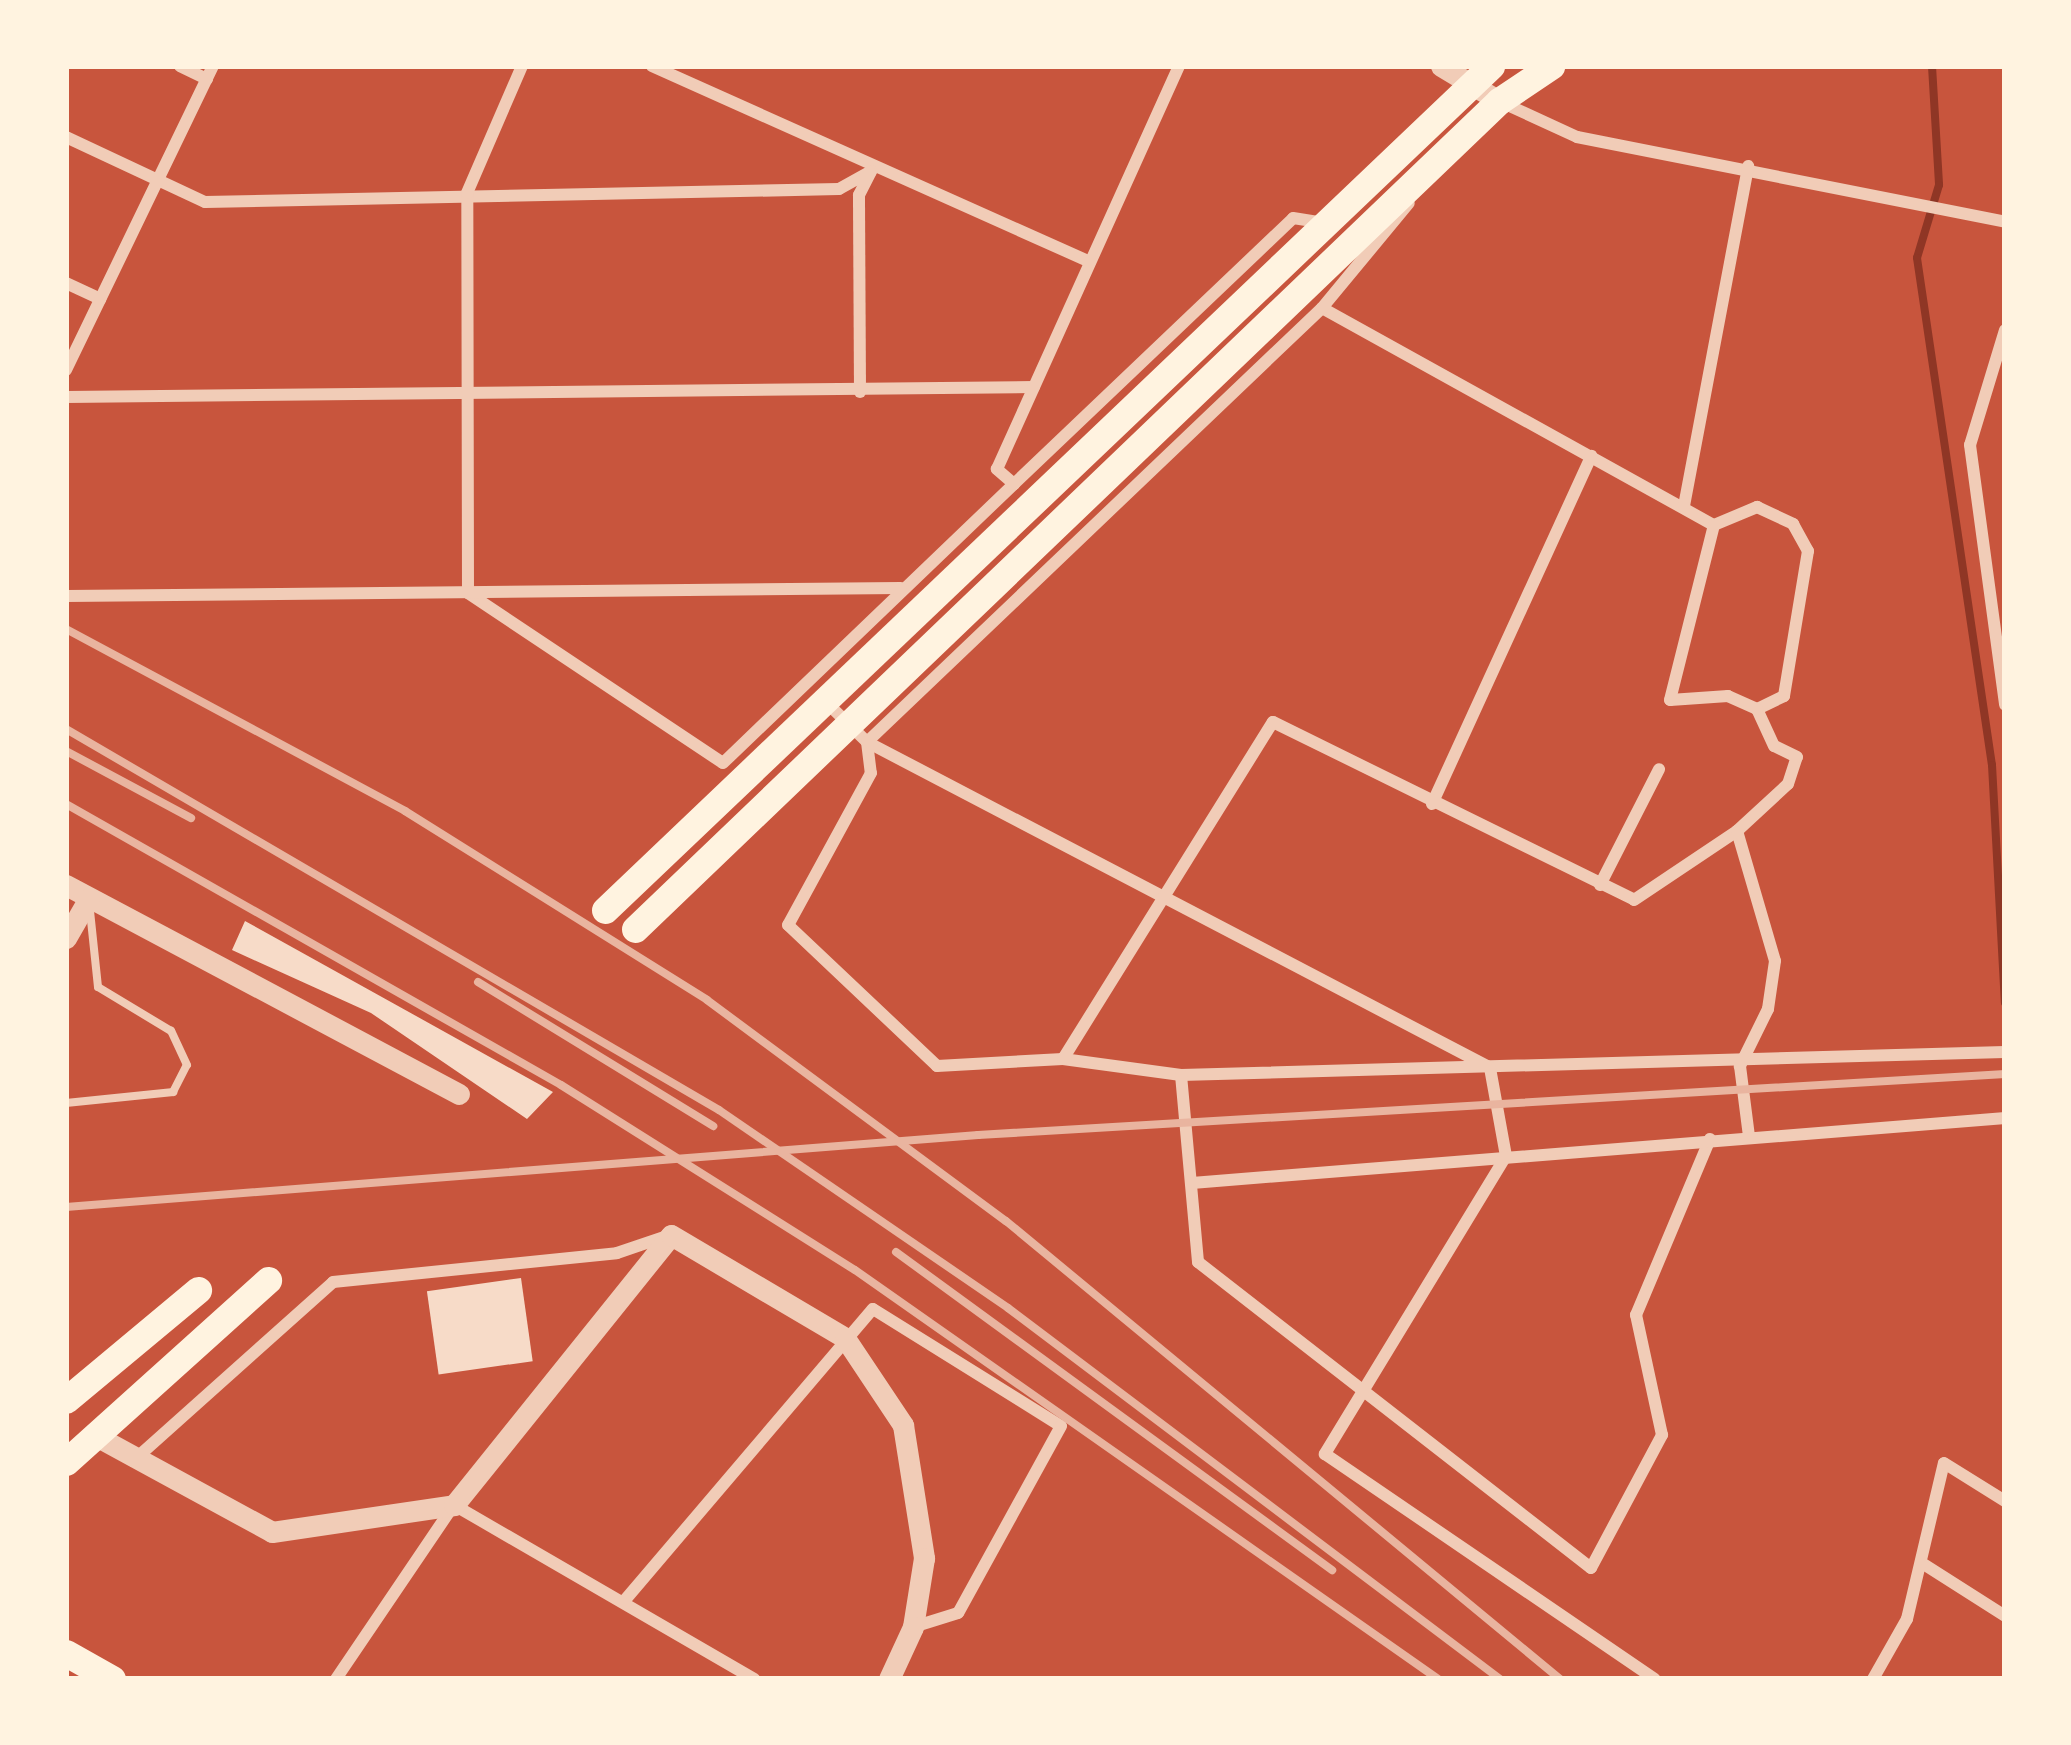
<!DOCTYPE html>
<html>
<head>
<meta charset="utf-8">
<style>
	body { margin:0 }
	#map { position:relative; width:2071px; height:1745px; overflow:hidden; background:#c8553d; font-family:Lato,sans-serif }
	div>[style] { position:absolute }
	.stream>* { height:8px; margin:-4px; padding:0 4px; transform-origin:4px; border-radius:4px; background:#8f3625 }
	.building>* { inset:0; background:#f7dbc8; transform-origin:0 0 }
	.service>* { height:8px; margin:-4px; padding:0 4px; transform-origin:4px; border-radius:4px; background:#f1ccb7 }
	.minor>* { height:12px; margin:-6px; padding:0 6px; transform-origin:6px; border-radius:6px; background:#f1ccb7 }
	.tertiary>* { height:21px; margin:-10.5px; padding:0 10.5px; transform-origin:10.5px; border-radius:10.5px; background:#f1ccb7 }
	.trunk>* { height:27px; margin:-13.5px; padding:0 13.5px; transform-origin:13.5px; border-radius:13.5px; background:#fff3e0 }
	.rail>* { height:8px; margin:-4px; padding:0 4px; transform-origin:4px; border-radius:4px; background:#e9b49f }
	span { translate:-50% -50%; white-space:nowrap; text-align:center; line-height:1.15; -webkit-text-stroke:9px #fff3e0; paint-order:stroke }
	.frame { position:absolute; inset:0; border:69px solid #fff3e0; pointer-events:none }
</style>
</head>
<body>
<div id="map">
	<div class="stream">
		<div style="left:1932px;top:66px;width:119px;rotate:86.6deg"></div>
		<div style="left:1939px;top:185px;width:76px;rotate:106.8deg"></div>
		<div style="left:1917px;top:258px;width:513px;rotate:81.59deg"></div>
		<div style="left:1992px;top:765px;width:238px;rotate:86.9deg"></div>
	</div>
	<div class="building">
		<div style="clip-path:polygon(245px 921px,553px 1092px,527px 1119px,371px 1013px,232px 950px)"></div>
		<div style="left:521px;top:1278px;width:84px;height:95px;rotate:82deg"></div>
	</div>
	<div class="service">
		<div style="left:66px;top:1103px;width:108px;rotate:-5.9deg"></div>
		<div style="left:173px;top:1092px;width:30px;rotate:-63deg"></div>
		<div style="left:187px;top:1065px;width:38px;rotate:-115deg"></div>
		<div style="left:171px;top:1031px;width:85px;rotate:-148.9deg"></div>
		<div style="left:98px;top:987px;width:76px;rotate:-96deg"></div>
	</div>
	<div class="minor">
		<div style="left:180px;top:66px;width:30px;rotate:26deg"></div>
		<div style="left:652px;top:66px;width:477px;rotate:24.1deg"></div>
		<div style="left:1501px;top:102px;width:84px;rotate:24.7deg"></div>
		<div style="left:1577px;top:137px;width:436px;rotate:11.2deg"></div>
		<div style="left:66px;top:137px;width:153px;rotate:25.1deg"></div>
		<div style="left:205px;top:202px;width:634px;rotate:-1.17deg"></div>
		<div style="left:839px;top:189px;width:37px;rotate:-29deg"></div>
		<div style="left:66px;top:283px;width:38px;rotate:25deg"></div>
		<div style="left:1322px;top:308px;width:448px;rotate:29deg"></div>
		<div style="left:2005px;top:330px;width:120px;rotate:106.9deg"></div>
		<div style="left:1970px;top:445px;width:262px;rotate:82.3deg"></div>
		<div style="left:66px;top:370px;width:338px;rotate:-64.2deg"></div>
		<div style="left:860px;top:392px;width:197px;rotate:-90.3deg"></div>
		<div style="left:859px;top:195px;width:25px;rotate:-63deg"></div>
		<div style="left:66px;top:397px;width:968px;rotate:-0.59deg"></div>
		<div style="left:1014px;top:484px;width:385px;rotate:-43.6deg"></div>
		<div style="left:1293px;top:218px;width:30px;rotate:9deg"></div>
		<div style="left:1684px;top:506px;width:346px;rotate:-79.3deg"></div>
		<div style="left:1714px;top:525px;width:47px;rotate:-22.7deg"></div>
		<div style="left:1757px;top:507px;width:40px;rotate:25deg"></div>
		<div style="left:1793px;top:524px;width:31px;rotate:61deg"></div>
		<div style="left:1808px;top:551px;width:147px;rotate:99.4deg"></div>
		<div style="left:1784px;top:696px;width:30px;rotate:154deg"></div>
		<div style="left:468px;top:593px;width:306px;rotate:33.7deg"></div>
		<div style="left:723px;top:763px;width:403px;rotate:-43.8deg"></div>
		<div style="left:1014px;top:484px;width:23px;rotate:-139deg"></div>
		<div style="left:997px;top:469px;width:442px;rotate:-65.7deg"></div>
		<div style="left:468px;top:593px;width:400px;rotate:-90.1deg"></div>
		<div style="left:467px;top:193px;width:138px;rotate:-66.6deg"></div>
		<div style="left:66px;top:596px;width:835px;rotate:-0.55deg"></div>
		<div style="left:826px;top:702px;width:57px;rotate:44.3deg"></div>
		<div style="left:867px;top:742px;width:702px;rotate:27.59deg"></div>
		<div style="left:867px;top:742px;width:31px;rotate:83deg"></div>
		<div style="left:871px;top:773px;width:173px;rotate:118.6deg"></div>
		<div style="left:788px;top:925px;width:205px;rotate:43.4deg"></div>
		<div style="left:937px;top:1066px;width:126px;rotate:-3.2deg"></div>
		<div style="left:1063px;top:1059px;width:119px;rotate:7.7deg"></div>
		<div style="left:1181px;top:1075px;width:824px;rotate:-1.6deg"></div>
		<div style="left:867px;top:742px;width:629px;rotate:-43.65deg"></div>
		<div style="left:1322px;top:308px;width:136px;rotate:-50.4deg"></div>
		<div style="left:1432px;top:804px;width:383px;rotate:-65.4deg"></div>
		<div style="left:1737px;top:831px;width:135px;rotate:73.7deg"></div>
		<div style="left:1775px;top:961px;width:49px;rotate:98.3deg"></div>
		<div style="left:1768px;top:1009px;width:64px;rotate:116.2deg"></div>
		<div style="left:1740px;top:1066px;width:71px;rotate:82.7deg"></div>
		<div style="left:1600px;top:885px;width:130px;rotate:-63deg"></div>
		<div style="left:1063px;top:1059px;width:397px;rotate:-58.1deg"></div>
		<div style="left:1273px;top:722px;width:402px;rotate:26.2deg"></div>
		<div style="left:1634px;top:900px;width:124px;rotate:-33.8deg"></div>
		<div style="left:1737px;top:831px;width:69px;rotate:-42.7deg"></div>
		<div style="left:1788px;top:784px;width:28px;rotate:-72deg"></div>
		<div style="left:1797px;top:757px;width:25px;rotate:-154deg"></div>
		<div style="left:1774px;top:746px;width:41px;rotate:-114.7deg"></div>
		<div style="left:1757px;top:709px;width:32px;rotate:-156deg"></div>
		<div style="left:1728px;top:696px;width:58px;rotate:176.1deg"></div>
		<div style="left:1670px;top:700px;width:180px;rotate:-75.9deg"></div>
		<div style="left:1490px;top:1068px;width:89px;rotate:79.7deg"></div>
		<div style="left:1506px;top:1156px;width:349px;rotate:121.3deg"></div>
		<div style="left:1325px;top:1454px;width:399px;rotate:34.3deg"></div>
		<div style="left:1181px;top:1075px;width:188px;rotate:84.8deg"></div>
		<div style="left:1198px;top:1262px;width:498px;rotate:37.9deg"></div>
		<div style="left:1591px;top:1568px;width:151px;rotate:-61.9deg"></div>
		<div style="left:1662px;top:1435px;width:123px;rotate:-102.2deg"></div>
		<div style="left:1636px;top:1315px;width:191px;rotate:-67.2deg"></div>
		<div style="left:1192px;top:1183px;width:816px;rotate:-4.57deg"></div>
		<div style="left:133px;top:1461px;width:268px;rotate:-41.8deg"></div>
		<div style="left:333px;top:1282px;width:285px;rotate:-5.8deg"></div>
		<div style="left:617px;top:1253px;width:50px;rotate:-18.8deg"></div>
		<div style="left:1925px;top:1565px;width:95px;rotate:32.5deg"></div>
		<div style="left:625px;top:1600px;width:382px;rotate:-49.6deg"></div>
		<div style="left:873px;top:1309px;width:221px;rotate:31.9deg"></div>
		<div style="left:1061px;top:1426px;width:213px;rotate:118.8deg"></div>
		<div style="left:958px;top:1613px;width:47px;rotate:162.7deg"></div>
		<div style="left:336px;top:1679px;width:210px;rotate:-55.9deg"></div>
		<div style="left:454px;top:1505px;width:347px;rotate:30.1deg"></div>
		<div style="left:1873px;top:1679px;width:69px;rotate:-60.5deg"></div>
		<div style="left:1907px;top:1619px;width:160px;rotate:-76.7deg"></div>
		<div style="left:1944px;top:1463px;width:72px;rotate:31.9deg"></div>
	</div>
	<div class="tertiary">
		<div style="left:1441px;top:66px;width:68px;rotate:31.1deg"></div>
		<div style="left:66px;top:885px;width:445px;rotate:28deg"></div>
		<div style="left:66px;top:938px;width:46px;rotate:-60.1deg"></div>
		<div style="left:98px;top:1437px;width:198px;rotate:28.6deg"></div>
		<div style="left:272px;top:1532px;width:184px;rotate:-8.4deg"></div>
		<div style="left:454px;top:1505px;width:346px;rotate:-51.2deg"></div>
		<div style="left:671px;top:1235px;width:202px;rotate:30.6deg"></div>
		<div style="left:845px;top:1338px;width:105px;rotate:56.3deg"></div>
		<div style="left:903px;top:1425px;width:135px;rotate:81deg"></div>
		<div style="left:924px;top:1558px;width:70px;rotate:99.1deg"></div>
		<div style="left:913px;top:1627px;width:57px;rotate:114.8deg"></div>
	</div>
	<div class="trunk">
		<div style="left:605px;top:910px;width:1224px;rotate:-43.61deg"></div>
		<div style="left:635px;top:929px;width:1197px;rotate:-43.78deg"></div>
		<div style="left:1499px;top:101px;width:63px;rotate:-33.9deg"></div>
		<div style="left:66px;top:1400px;width:172px;rotate:-39.8deg"></div>
		<div style="left:66px;top:1462px;width:272px;rotate:-42deg"></div>
		<div style="left:66px;top:1653px;width:53px;rotate:29.5deg"></div>
	</div>
	<div class="rail">
		<div style="left:66px;top:629px;width:385px;rotate:28.2deg"></div>
		<div style="left:405px;top:811px;width:356px;rotate:32deg"></div>
		<div style="left:707px;top:1000px;width:372px;rotate:36.5deg"></div>
		<div style="left:1006px;top:1221px;width:719px;rotate:39.58deg"></div>
		<div style="left:66px;top:729px;width:756px;rotate:30.26deg"></div>
		<div style="left:719px;top:1110px;width:350px;rotate:34.4deg"></div>
		<div style="left:1008px;top:1308px;width:616px;rotate:37.02deg"></div>
		<div style="left:66px;top:751px;width:142px;rotate:28.2deg"></div>
		<div style="left:66px;top:804px;width:569px;rotate:29.58deg"></div>
		<div style="left:561px;top:1085px;width:347px;rotate:32.2deg"></div>
		<div style="left:855px;top:1270px;width:712px;rotate:35.05deg"></div>
		<div style="left:478px;top:982px;width:276px;rotate:31.5deg"></div>
		<div style="left:66px;top:1207px;width:915px;rotate:-4.51deg"></div>
		<div style="left:978px;top:1135px;width:1029px;rotate:-3.4deg"></div>
		<div style="left:896px;top:1252px;width:540px;rotate:36.11deg"></div>
	</div>
	<div class="frame"></div>
</div>
</body>
</html>
